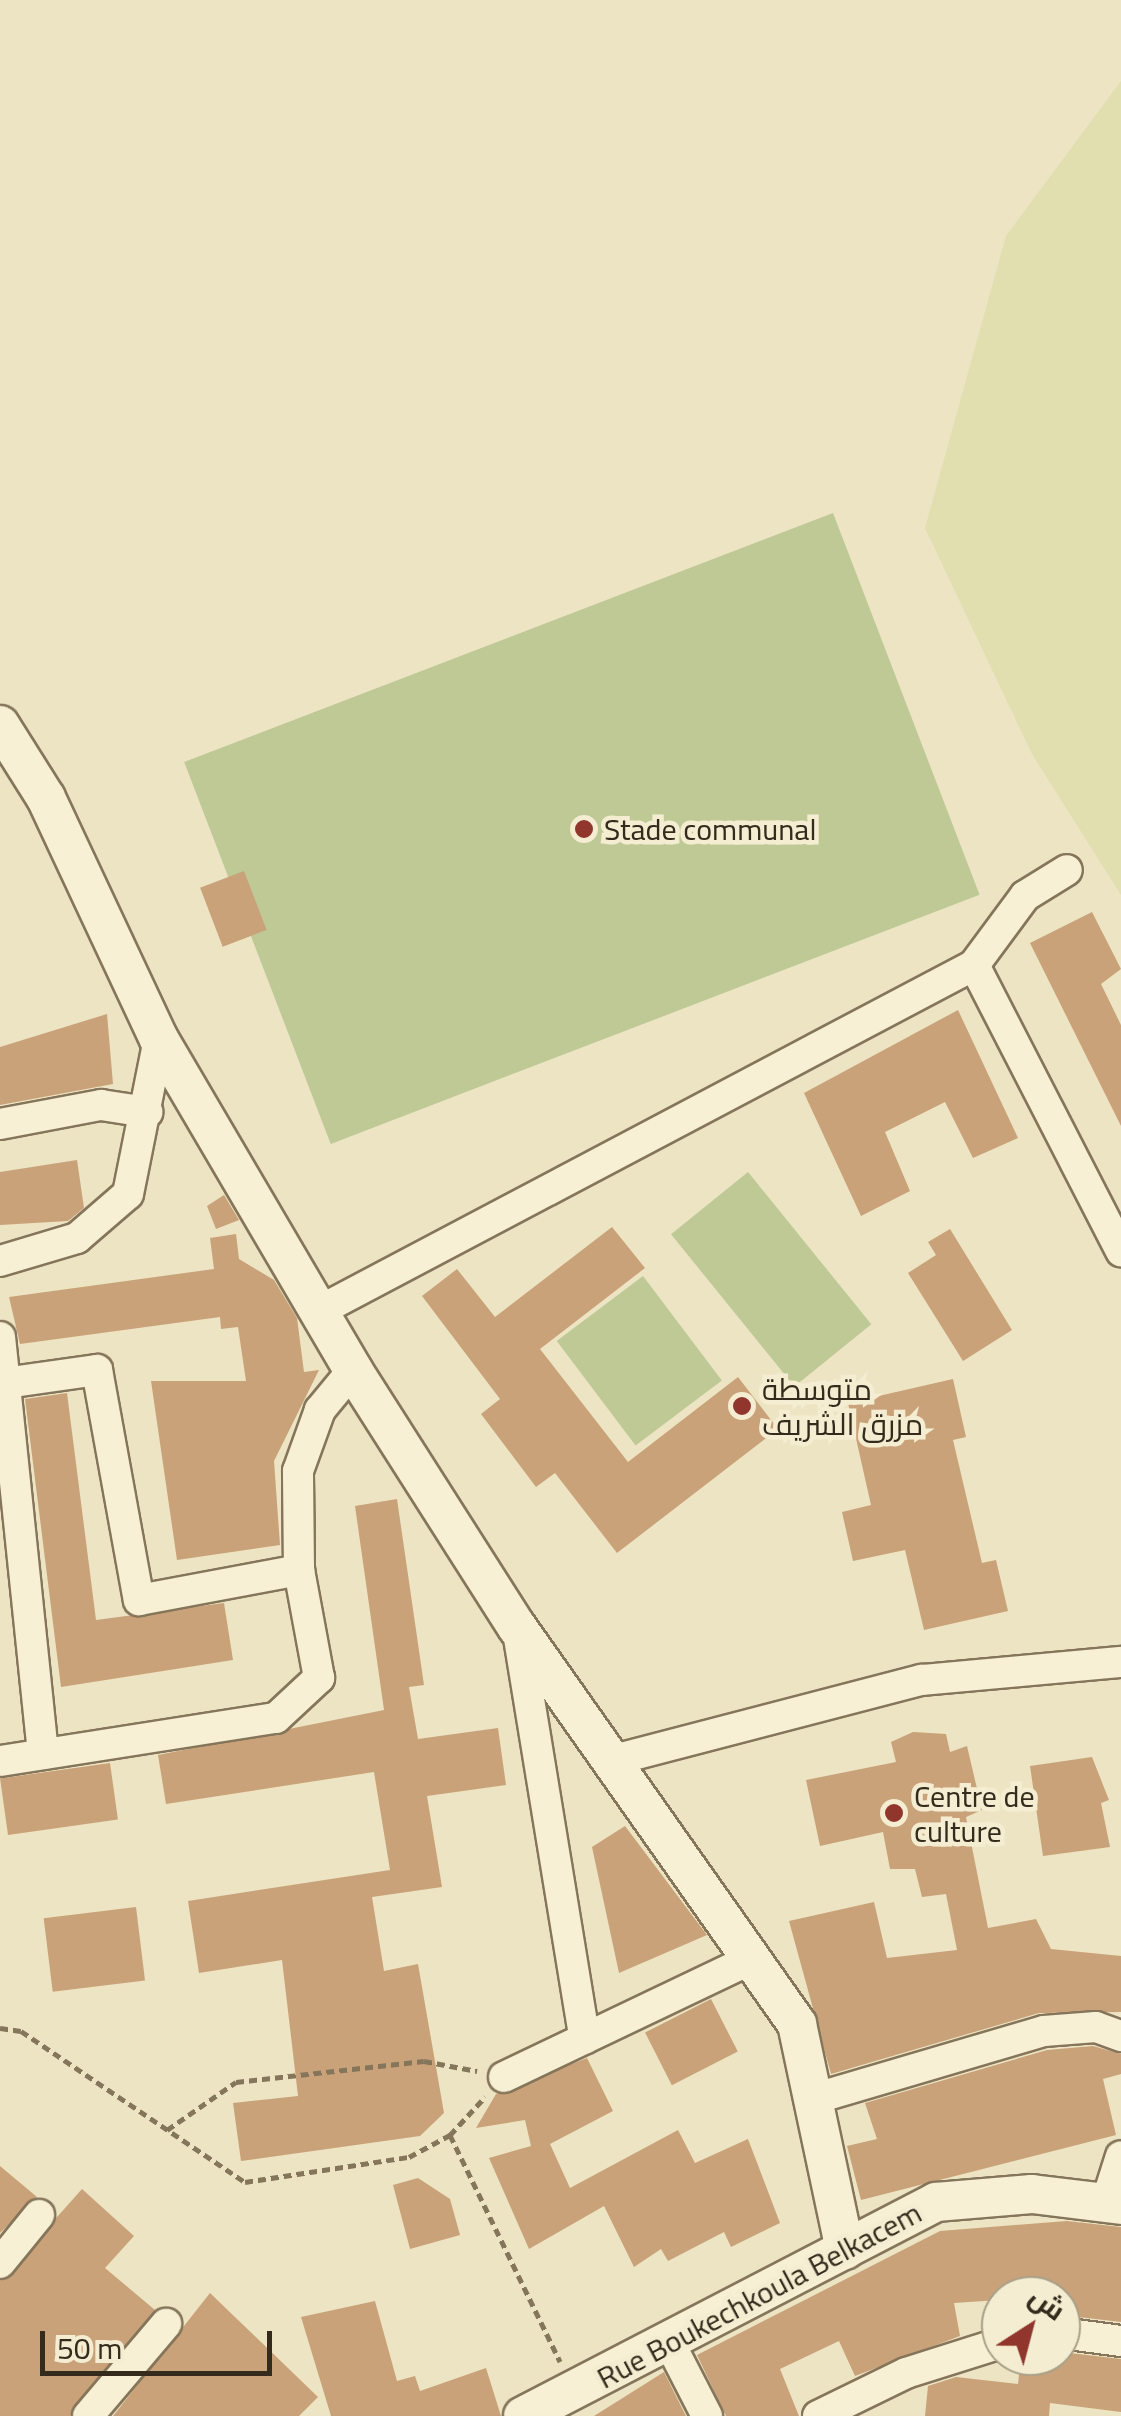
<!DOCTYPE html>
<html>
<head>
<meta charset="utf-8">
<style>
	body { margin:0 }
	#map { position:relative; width:1121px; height:2416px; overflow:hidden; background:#ece4c2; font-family:Georgia,Cairo,serif }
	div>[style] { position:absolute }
	.farmland>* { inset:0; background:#e1deaf }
	.green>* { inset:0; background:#bec996; transform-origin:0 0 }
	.building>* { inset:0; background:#c9a279; transform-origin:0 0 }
	.path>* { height:5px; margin-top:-2.5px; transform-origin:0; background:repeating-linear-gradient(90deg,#85755a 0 8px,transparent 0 13px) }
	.roads { filter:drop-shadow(2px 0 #85755a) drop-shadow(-2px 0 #85755a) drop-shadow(0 2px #85755a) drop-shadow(0 -2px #85755a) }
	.minor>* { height:30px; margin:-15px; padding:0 15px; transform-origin:15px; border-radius:15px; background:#f7f0d4 }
	.tertiary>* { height:38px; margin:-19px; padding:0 19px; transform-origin:19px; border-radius:19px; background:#f7f0d4 }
	.dots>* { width:28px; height:28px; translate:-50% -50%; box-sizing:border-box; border:5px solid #f4edd1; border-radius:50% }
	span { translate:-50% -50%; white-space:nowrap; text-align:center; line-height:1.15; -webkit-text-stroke:9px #f4edd1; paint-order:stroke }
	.poi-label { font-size:30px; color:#352b1d }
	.left { translate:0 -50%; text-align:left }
	.street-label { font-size:30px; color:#352b1d }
	.north { position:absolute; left:981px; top:2276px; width:100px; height:100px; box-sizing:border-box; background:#f4edd1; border:2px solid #a89f89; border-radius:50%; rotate:36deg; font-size:28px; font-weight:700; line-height:40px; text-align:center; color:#352b1d }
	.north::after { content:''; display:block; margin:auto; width:35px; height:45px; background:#91362c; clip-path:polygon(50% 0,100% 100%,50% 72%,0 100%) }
	.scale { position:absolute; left:40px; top:2331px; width:232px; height:45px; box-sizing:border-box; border:5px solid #352b1d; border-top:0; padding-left:12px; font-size:30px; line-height:35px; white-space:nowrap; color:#352b1d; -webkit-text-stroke:8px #f4edd1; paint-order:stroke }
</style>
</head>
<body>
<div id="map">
	<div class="farmland">
		<div style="clip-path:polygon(1121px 81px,1121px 895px,1032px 754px,925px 528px,1006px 236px)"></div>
	</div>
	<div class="green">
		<div style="left:833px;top:513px;width:409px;height:695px;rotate:69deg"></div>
		<div style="left:748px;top:1172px;width:196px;height:99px;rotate:51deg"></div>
		<div style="left:643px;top:1276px;width:131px;height:108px;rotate:53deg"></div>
	</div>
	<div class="building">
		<div style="left:244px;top:871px;width:63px;height:47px;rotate:69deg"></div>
		<div style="clip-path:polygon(1092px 912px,1121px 969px,1101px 984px,1121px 1025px,1121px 1126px,1030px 943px)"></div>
		<div style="clip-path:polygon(958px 1010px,1018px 1138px,973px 1158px,945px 1102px,885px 1132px,910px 1191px,861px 1216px,804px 1093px)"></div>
		<div style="clip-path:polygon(107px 1014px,113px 1084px,0 1105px,0 1047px)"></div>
		<div style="clip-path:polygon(77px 1160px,84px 1208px,68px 1221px,0 1225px,0 1172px)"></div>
		<div style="clip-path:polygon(224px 1195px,239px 1220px,216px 1229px,207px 1206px)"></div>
		<div style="clip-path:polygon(612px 1227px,645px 1268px,540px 1349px,628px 1462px,738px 1377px,778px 1429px,617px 1553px,555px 1473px,536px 1487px,481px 1414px,500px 1399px,422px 1296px,457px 1269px,495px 1317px)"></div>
		<div style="clip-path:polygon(950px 1229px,1012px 1330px,963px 1361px,908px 1273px,936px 1255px,928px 1242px)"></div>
		<div style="clip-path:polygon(236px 1234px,239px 1259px,274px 1280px,297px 1318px,304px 1372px,319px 1370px,274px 1461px,280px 1545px,177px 1560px,151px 1381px,246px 1381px,238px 1327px,221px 1329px,220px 1317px,20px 1344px,9px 1297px,214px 1269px,210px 1238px)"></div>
		<div style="clip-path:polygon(953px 1379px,966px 1437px,953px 1440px,982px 1563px,996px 1560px,1008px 1611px,924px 1630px,905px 1550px,853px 1561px,842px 1512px,871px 1505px,848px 1403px)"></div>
		<div style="clip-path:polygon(67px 1393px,96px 1620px,224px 1603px,233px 1660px,61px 1687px,25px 1399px)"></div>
		<div style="clip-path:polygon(397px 1499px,424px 1685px,409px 1687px,418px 1739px,498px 1728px,506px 1785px,427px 1796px,442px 1887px,372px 1897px,384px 1971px,418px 1964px,444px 2113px,420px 2136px,241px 2161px,233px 2103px,298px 2096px,282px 1960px,199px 1973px,188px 1901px,390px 1870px,374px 1772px,166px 1804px,158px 1755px,384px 1710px,355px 1506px)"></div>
		<div style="clip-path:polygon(913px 1732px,946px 1734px,950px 1752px,967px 1746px,982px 1810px,966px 1817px,988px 1928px,1036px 1919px,1051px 1949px,1121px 1956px,1121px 2012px,1039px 2013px,831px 2074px,789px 1921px,874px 1902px,887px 1958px,957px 1950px,946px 1894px,922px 1897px,915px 1869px,890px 1869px,883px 1832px,820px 1846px,806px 1780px,896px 1762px,891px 1742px)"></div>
		<div style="clip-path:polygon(1092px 1757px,1109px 1800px,1101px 1803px,1110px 1847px,1043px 1856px,1030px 1766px)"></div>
		<div style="left:110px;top:1763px;width:57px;height:111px;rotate:82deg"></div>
		<div style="clip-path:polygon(625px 1826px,707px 1935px,619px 1973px,592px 1847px)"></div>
		<div style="left:136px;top:1907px;width:74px;height:93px;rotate:83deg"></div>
		<div style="left:711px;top:1999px;width:59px;height:74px;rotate:63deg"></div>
		<div style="clip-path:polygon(1093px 2046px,1121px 2054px,1121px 2074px,1103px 2079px,1116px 2135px,861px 2200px,847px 2146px,877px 2139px,865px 2103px,1047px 2050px)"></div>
		<div style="clip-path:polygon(587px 2058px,613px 2111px,550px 2144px,570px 2188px,678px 2130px,695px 2163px,748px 2139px,780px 2223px,731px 2247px,724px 2232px,668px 2261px,661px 2249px,634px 2267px,604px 2206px,529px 2249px,489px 2158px,531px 2146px,525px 2120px,476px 2128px,496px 2094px)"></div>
		<div style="clip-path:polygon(0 2166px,37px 2197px,0 2233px)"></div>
		<div style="clip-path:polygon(418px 2178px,450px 2199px,460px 2235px,410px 2249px,393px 2185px)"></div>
		<div style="clip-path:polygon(82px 2189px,134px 2236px,105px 2268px,155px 2310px,70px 2416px,0 2416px,0 2281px)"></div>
		<div style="clip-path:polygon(1067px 2221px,1121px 2227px,1121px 2322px,1061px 2315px,1061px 2296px,954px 2303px,960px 2336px,855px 2376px,839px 2341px,780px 2369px,799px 2416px,726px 2416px,697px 2355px,940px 2231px)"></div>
		<div style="clip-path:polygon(210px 2293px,318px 2397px,299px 2416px,113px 2416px)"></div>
		<div style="clip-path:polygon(375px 2301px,397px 2381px,415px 2376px,420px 2391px,486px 2368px,501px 2416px,331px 2416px,301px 2317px)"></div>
		<div style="clip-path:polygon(1061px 2352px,1121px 2359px,1121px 2412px,1050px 2403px,1049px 2416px,925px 2416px,928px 2386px,956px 2377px,1018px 2384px,1021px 2356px)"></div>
		<div style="clip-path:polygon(664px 2372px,686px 2416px,594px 2416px)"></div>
	</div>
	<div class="path">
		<div style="left:0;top:2028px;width:21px;rotate:8deg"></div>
		<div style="left:21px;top:2031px;width:270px;rotate:34deg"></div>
		<div style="left:245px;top:2182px;width:166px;rotate:-8.7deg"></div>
		<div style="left:409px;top:2157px;width:47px;rotate:-28.2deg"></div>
		<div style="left:450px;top:2135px;width:52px;rotate:-47.4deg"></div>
		<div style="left:167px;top:2130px;width:84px;rotate:-34.8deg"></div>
		<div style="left:236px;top:2082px;width:189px;rotate:-6.4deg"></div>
		<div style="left:424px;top:2061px;width:54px;rotate:10.7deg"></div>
		<div style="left:450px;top:2135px;width:252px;rotate:64.1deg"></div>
	</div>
	<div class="roads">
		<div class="minor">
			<div style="left:974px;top:965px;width:322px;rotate:62.8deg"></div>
			<div style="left:0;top:1124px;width:103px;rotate:-10.7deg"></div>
			<div style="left:101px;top:1105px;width:47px;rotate:8.7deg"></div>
			<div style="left:0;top:1261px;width:80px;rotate:-16.6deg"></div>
			<div style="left:77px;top:1238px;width:67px;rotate:-40.8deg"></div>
			<div style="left:128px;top:1194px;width:158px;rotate:-78.7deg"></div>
			<div style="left:319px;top:1311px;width:741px;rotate:-27.84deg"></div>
			<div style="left:974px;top:965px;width:86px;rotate:-53.5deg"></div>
			<div style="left:1025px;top:896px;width:49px;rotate:-31.8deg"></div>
			<div style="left:0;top:1337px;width:419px;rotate:84.1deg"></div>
			<div style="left:5px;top:1383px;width:93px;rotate:-8deg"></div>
			<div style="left:97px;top:1370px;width:234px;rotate:79.7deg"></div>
			<div style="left:139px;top:1600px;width:163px;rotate:-10.6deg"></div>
			<div style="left:518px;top:1632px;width:412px;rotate:80.7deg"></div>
			<div style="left:0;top:1761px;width:279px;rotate:-8.9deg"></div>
			<div style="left:276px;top:1718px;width:59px;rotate:-42.9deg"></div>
			<div style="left:319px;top:1678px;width:110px;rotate:-100.5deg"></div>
			<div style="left:299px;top:1570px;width:99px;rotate:-90.6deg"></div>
			<div style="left:298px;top:1471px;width:65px;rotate:-70.2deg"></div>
			<div style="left:320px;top:1410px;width:52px;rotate:-50.5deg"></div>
			<div style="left:610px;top:1761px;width:322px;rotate:-14.6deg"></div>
			<div style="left:922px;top:1680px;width:200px;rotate:-5.2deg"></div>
			<div style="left:504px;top:2077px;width:277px;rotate:-25.5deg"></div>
			<div style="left:813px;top:2099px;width:241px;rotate:-16.4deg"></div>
			<div style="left:1044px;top:2031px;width:52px;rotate:-4.4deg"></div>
			<div style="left:1096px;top:2027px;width:27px;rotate:20deg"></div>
			<div style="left:1106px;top:2203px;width:49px;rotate:-72.3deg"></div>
			<div style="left:0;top:2263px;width:62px;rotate:-50.9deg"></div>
			<div style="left:1061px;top:2333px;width:61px;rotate:7.6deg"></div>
			<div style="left:669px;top:2342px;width:83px;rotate:62.8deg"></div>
			<div style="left:88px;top:2416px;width:121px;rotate:-49.7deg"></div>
			<div style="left:818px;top:2416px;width:98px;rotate:-26deg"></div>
			<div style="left:906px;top:2373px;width:100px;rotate:-17.5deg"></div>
		</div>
		<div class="tertiary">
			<div style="left:0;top:725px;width:86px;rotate:57.8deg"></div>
			<div style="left:46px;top:798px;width:266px;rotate:64.9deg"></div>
			<div style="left:159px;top:1039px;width:384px;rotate:59.6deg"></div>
			<div style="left:353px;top:1370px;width:305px;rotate:57.5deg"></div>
			<div style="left:517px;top:1627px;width:486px;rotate:54.8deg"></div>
			<div style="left:797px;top:2024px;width:231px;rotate:78deg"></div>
			<div style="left:523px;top:2416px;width:465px;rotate:-27.4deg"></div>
			<div style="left:936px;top:2202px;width:96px;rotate:-4.8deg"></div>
			<div style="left:1032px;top:2194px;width:90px;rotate:7deg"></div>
		</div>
	</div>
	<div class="dots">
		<div style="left:584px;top:829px;background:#91362c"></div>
		<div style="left:742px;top:1406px;background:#91362c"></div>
		<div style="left:894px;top:1813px;background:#91362c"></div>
	</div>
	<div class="poi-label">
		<span class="left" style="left:604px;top:829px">Stade communal</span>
		<span class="left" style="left:762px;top:1406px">متوسطة<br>مزرق الشريف</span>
		<span class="left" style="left:914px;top:1813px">Centre de<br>culture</span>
	</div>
	<div class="street-label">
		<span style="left:759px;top:2295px;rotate:-28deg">Rue Boukechkoula Belkacem</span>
	</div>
	<div class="north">ش</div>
	<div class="scale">50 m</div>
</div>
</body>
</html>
